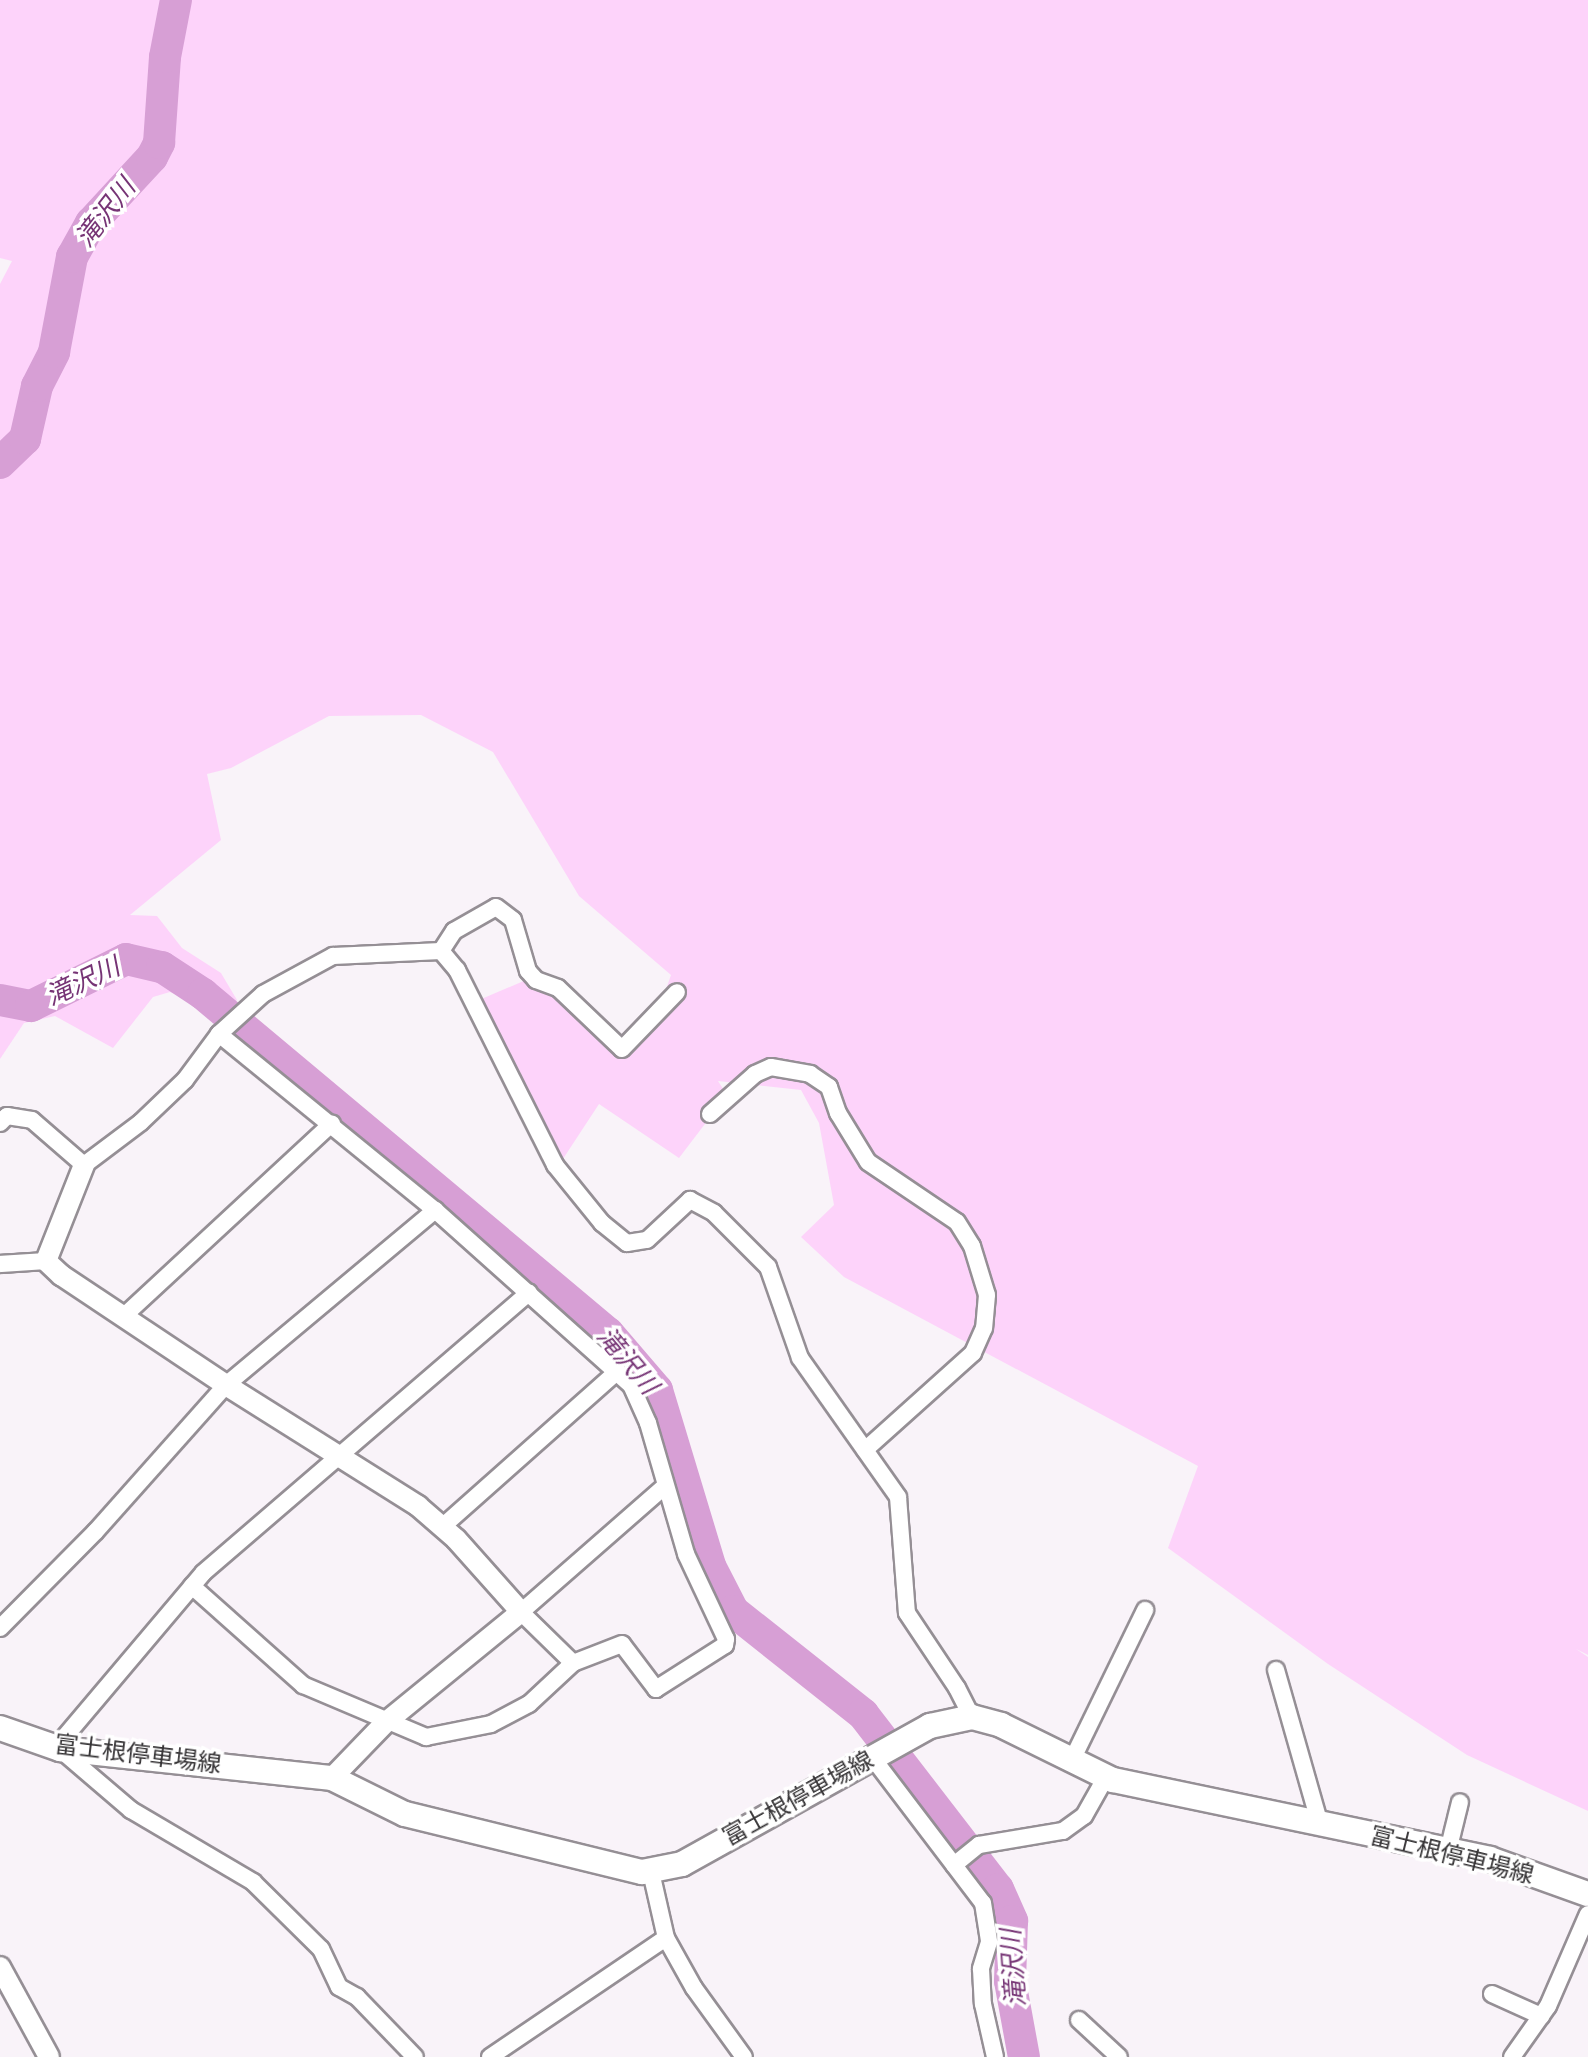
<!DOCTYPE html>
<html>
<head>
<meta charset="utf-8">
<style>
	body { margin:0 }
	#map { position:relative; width:1588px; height:2057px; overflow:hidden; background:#f9f3f9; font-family:Poppins,"Noto Sans JP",sans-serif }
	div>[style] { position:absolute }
	.green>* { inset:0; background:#fdd3fa }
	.river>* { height:32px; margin:-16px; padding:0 16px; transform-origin:16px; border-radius:16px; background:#d79fd5 }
	.roads { filter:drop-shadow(2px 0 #958f95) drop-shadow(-2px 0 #958f95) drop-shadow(0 2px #958f95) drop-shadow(0 -2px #958f95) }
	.minor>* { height:16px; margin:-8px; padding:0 8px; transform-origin:8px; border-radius:8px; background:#fff }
	.tertiary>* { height:20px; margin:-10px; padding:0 10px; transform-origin:10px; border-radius:10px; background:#fff }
	.secondary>* { height:24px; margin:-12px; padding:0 12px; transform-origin:12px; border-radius:12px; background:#fff }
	span { translate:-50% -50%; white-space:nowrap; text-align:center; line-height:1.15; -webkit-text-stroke:7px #fff; paint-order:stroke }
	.street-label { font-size:24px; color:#353335 }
	.water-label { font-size:26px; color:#763475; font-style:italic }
</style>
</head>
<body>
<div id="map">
	<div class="green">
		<div style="clip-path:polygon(0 0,1588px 0,1588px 1655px,1576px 1649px,1588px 1657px,1588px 1811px,1467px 1755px,1328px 1664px,1168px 1548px,1198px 1466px,844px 1277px,801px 1237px,834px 1205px,819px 1123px,801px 1090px,718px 1081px,727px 1095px,679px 1158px,599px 1104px,559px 1165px,479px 1000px,526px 980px,547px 988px,616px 1044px,650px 1035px,671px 975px,579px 896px,493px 752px,421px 715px,329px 716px,231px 768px,207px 774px,221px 840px,130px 915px,157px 916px,182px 948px,221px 973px,237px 1000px,224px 1017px,170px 992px,153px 997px,113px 1048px,55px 1016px,24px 1023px,0 1059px,0 284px,12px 261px,0 258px)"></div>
	</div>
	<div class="river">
		<div style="left:0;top:463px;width:35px;rotate:-44deg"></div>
		<div style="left:25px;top:439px;width:54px;rotate:-77.2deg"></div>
		<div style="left:37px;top:386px;width:38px;rotate:-63deg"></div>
		<div style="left:54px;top:352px;width:97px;rotate:-79.3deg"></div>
		<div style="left:72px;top:257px;width:39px;rotate:-61deg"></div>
		<div style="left:91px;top:223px;width:90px;rotate:-47.3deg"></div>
		<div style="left:152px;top:157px;width:16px;rotate:-63deg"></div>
		<div style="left:159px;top:143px;width:86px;rotate:-86deg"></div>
		<div style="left:165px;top:57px;width:58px;rotate:-79.1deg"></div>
		<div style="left:0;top:1000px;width:32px;rotate:11deg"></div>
		<div style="left:31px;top:1006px;width:106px;rotate:-26.3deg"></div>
		<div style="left:126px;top:959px;width:37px;rotate:13deg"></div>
		<div style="left:162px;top:967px;width:49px;rotate:33.4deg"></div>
		<div style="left:203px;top:994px;width:528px;rotate:39.93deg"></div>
		<div style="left:608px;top:1333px;width:75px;rotate:49.3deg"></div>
		<div style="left:657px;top:1390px;width:184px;rotate:73.2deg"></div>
		<div style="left:710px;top:1566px;width:51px;rotate:62.9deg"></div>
		<div style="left:733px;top:1611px;width:166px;rotate:38.4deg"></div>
		<div style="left:863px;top:1714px;width:221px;rotate:52.4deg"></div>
		<div style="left:998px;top:1889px;width:35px;rotate:66deg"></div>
		<div style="left:1012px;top:1921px;width:60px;rotate:91.9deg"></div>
		<div style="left:1010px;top:1981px;width:77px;rotate:79.6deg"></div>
	</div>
	<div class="roads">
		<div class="minor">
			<div style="left:441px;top:951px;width:24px;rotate:-57deg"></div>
			<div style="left:454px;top:931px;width:48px;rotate:-29.7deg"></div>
			<div style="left:496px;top:907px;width:21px;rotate:37deg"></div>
			<div style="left:513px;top:920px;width:53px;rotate:73.6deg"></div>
			<div style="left:528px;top:971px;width:12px;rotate:48deg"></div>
			<div style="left:536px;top:980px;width:23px;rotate:20deg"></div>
			<div style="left:558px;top:988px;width:88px;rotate:43.6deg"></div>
			<div style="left:622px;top:1049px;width:79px;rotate:-46deg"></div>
			<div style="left:219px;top:1034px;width:279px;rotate:39.2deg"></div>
			<div style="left:435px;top:1210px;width:263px;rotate:41.8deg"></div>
			<div style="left:631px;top:1385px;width:42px;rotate:65.9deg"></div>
			<div style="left:648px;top:1423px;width:136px;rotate:73.8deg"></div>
			<div style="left:686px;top:1554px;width:94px;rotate:64.8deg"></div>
			<div style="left:726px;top:1639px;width:6px;rotate:99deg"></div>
			<div style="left:725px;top:1645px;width:82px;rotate:147.5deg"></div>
			<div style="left:656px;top:1689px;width:56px;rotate:-127.1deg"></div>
			<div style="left:622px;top:1644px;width:53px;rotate:158.8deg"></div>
			<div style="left:573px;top:1663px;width:73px;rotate:-135.6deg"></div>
			<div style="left:521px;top:1612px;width:191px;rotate:-41.2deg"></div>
			<div style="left:710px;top:1114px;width:60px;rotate:-41.6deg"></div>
			<div style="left:755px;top:1074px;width:17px;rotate:-24deg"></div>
			<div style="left:771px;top:1067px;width:40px;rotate:10deg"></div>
			<div style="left:810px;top:1074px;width:23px;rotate:34deg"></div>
			<div style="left:829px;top:1087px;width:28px;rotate:71deg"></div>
			<div style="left:838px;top:1113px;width:57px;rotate:58.5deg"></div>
			<div style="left:868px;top:1162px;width:107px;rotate:34deg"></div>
			<div style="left:957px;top:1222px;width:28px;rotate:58deg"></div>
			<div style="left:972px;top:1246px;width:51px;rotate:73deg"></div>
			<div style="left:987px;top:1295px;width:33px;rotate:95deg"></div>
			<div style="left:984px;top:1328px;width:27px;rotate:114deg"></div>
			<div style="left:973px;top:1353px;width:145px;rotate:138.1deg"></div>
			<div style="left:0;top:1123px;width:10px;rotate:-45deg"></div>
			<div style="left:7px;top:1116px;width:25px;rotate:9deg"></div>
			<div style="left:32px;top:1120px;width:69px;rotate:40.9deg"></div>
			<div style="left:84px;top:1165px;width:71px;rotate:-37deg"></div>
			<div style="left:141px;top:1122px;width:61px;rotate:-43.7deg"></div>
			<div style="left:185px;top:1080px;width:57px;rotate:-53.5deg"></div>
			<div style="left:219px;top:1034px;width:59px;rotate:-42.3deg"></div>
			<div style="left:263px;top:994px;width:80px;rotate:-28.5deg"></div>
			<div style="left:333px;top:956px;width:108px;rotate:-2.7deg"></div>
			<div style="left:441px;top:951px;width:25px;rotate:50deg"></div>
			<div style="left:457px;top:970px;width:218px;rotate:63.3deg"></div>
			<div style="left:555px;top:1165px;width:75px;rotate:51deg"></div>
			<div style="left:602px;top:1223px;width:32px;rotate:39deg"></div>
			<div style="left:627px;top:1243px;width:20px;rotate:-9deg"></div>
			<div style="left:647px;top:1240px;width:59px;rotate:-42.9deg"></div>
			<div style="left:690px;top:1200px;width:27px;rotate:28deg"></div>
			<div style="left:714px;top:1213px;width:76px;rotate:45deg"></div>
			<div style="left:768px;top:1267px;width:96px;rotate:70.6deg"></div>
			<div style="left:800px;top:1358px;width:170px;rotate:54.8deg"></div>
			<div style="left:898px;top:1497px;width:116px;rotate:85.6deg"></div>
			<div style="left:907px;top:1613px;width:90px;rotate:56.3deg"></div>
			<div style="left:957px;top:1688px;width:33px;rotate:63deg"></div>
			<div style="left:0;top:1264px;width:46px;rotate:-3.7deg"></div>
			<div style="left:125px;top:1315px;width:282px;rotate:-42.8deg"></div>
			<div style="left:442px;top:1527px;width:235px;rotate:-41.6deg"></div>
			<div style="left:192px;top:1586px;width:149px;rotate:41.7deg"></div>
			<div style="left:303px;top:1685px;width:134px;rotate:22.9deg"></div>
			<div style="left:426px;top:1737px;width:66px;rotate:-11.3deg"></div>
			<div style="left:491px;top:1724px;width:43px;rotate:-27.8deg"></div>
			<div style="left:529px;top:1704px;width:60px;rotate:-43deg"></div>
			<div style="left:0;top:1628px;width:136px;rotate:-45.3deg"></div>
			<div style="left:96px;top:1531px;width:195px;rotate:-48.3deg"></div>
			<div style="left:226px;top:1385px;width:273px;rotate:-39.9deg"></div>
			<div style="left:1276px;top:1670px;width:160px;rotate:74.1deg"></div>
			<div style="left:57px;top:1746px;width:226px;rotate:-49.8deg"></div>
			<div style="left:203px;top:1573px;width:430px;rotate:-40.7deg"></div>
			<div style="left:62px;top:1751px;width:91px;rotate:40.5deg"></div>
			<div style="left:131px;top:1810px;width:142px;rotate:30.5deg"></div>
			<div style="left:253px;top:1882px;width:95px;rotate:44.6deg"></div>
			<div style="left:321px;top:1949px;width:42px;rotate:64.7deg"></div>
			<div style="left:339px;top:1987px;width:21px;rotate:29deg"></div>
			<div style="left:357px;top:1997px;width:83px;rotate:46deg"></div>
			<div style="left:872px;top:1757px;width:183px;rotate:52.8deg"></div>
			<div style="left:983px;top:1903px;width:39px;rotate:81deg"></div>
			<div style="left:989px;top:1942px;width:28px;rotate:107deg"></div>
			<div style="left:981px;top:1969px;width:35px;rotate:87deg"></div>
			<div style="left:983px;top:2004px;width:54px;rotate:77.2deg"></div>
			<div style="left:1072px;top:1760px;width:167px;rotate:-64deg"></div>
			<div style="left:1448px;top:1851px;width:50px;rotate:-76.2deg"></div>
			<div style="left:954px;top:1865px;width:32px;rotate:-39deg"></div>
			<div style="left:979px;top:1845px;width:85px;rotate:-9.5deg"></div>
			<div style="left:1063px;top:1831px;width:26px;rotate:-36deg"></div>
			<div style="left:1084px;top:1816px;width:45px;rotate:-60.6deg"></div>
			<div style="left:651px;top:1872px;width:68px;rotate:77.2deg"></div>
			<div style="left:666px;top:1938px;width:57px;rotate:60.8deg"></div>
			<div style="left:694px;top:1988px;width:85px;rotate:54.1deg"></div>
			<div style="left:1492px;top:1994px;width:54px;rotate:24.2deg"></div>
			<div style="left:1079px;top:2020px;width:54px;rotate:42.8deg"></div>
			<div style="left:490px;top:2057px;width:212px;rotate:-34.1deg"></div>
			<div style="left:1512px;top:2057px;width:62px;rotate:-54.8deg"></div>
			<div style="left:1548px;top:2006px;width:100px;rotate:-66.5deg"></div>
		</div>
		<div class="tertiary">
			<div style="left:84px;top:1165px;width:103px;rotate:111.6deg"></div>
			<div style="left:46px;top:1261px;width:21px;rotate:43deg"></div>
			<div style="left:61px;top:1275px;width:198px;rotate:33.7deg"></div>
			<div style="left:226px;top:1385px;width:227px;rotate:32.2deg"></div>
			<div style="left:418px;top:1506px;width:50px;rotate:41deg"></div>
			<div style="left:456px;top:1539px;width:98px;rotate:48.3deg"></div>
			<div style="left:521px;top:1612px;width:174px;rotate:140.8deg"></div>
			<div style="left:386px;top:1722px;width:78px;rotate:134deg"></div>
			<div style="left:0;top:1967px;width:102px;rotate:61.4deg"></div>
		</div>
		<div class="secondary">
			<div style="left:0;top:1728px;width:64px;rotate:19.3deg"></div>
			<div style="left:60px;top:1749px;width:274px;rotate:6.1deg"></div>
			<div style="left:332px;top:1778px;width:81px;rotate:26.3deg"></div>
			<div style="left:405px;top:1814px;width:244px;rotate:13.8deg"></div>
			<div style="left:642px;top:1872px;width:41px;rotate:-11.3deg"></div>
			<div style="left:682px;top:1864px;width:284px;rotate:-29.1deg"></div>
			<div style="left:930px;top:1726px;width:43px;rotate:-12.1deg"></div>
			<div style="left:972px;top:1717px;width:30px;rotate:15deg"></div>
			<div style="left:1001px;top:1725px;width:125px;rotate:26.2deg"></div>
			<div style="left:1113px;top:1780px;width:385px;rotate:11.8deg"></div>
			<div style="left:1490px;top:1859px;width:104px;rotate:19.7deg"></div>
		</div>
	</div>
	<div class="street-label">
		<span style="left:138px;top:1754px;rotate:7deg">富士根停車場線</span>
		<span style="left:798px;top:1798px;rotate:-29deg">富士根停車場線</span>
		<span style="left:1452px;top:1855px;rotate:14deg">富士根停車場線</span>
	</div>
	<div class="water-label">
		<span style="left:106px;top:213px;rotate:-52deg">滝沢川</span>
		<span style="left:83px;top:982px;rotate:-25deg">滝沢川</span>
		<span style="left:627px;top:1361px;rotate:50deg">滝沢川</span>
		<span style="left:1014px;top:1968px;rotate:-94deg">滝沢川</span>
	</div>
</div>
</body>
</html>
